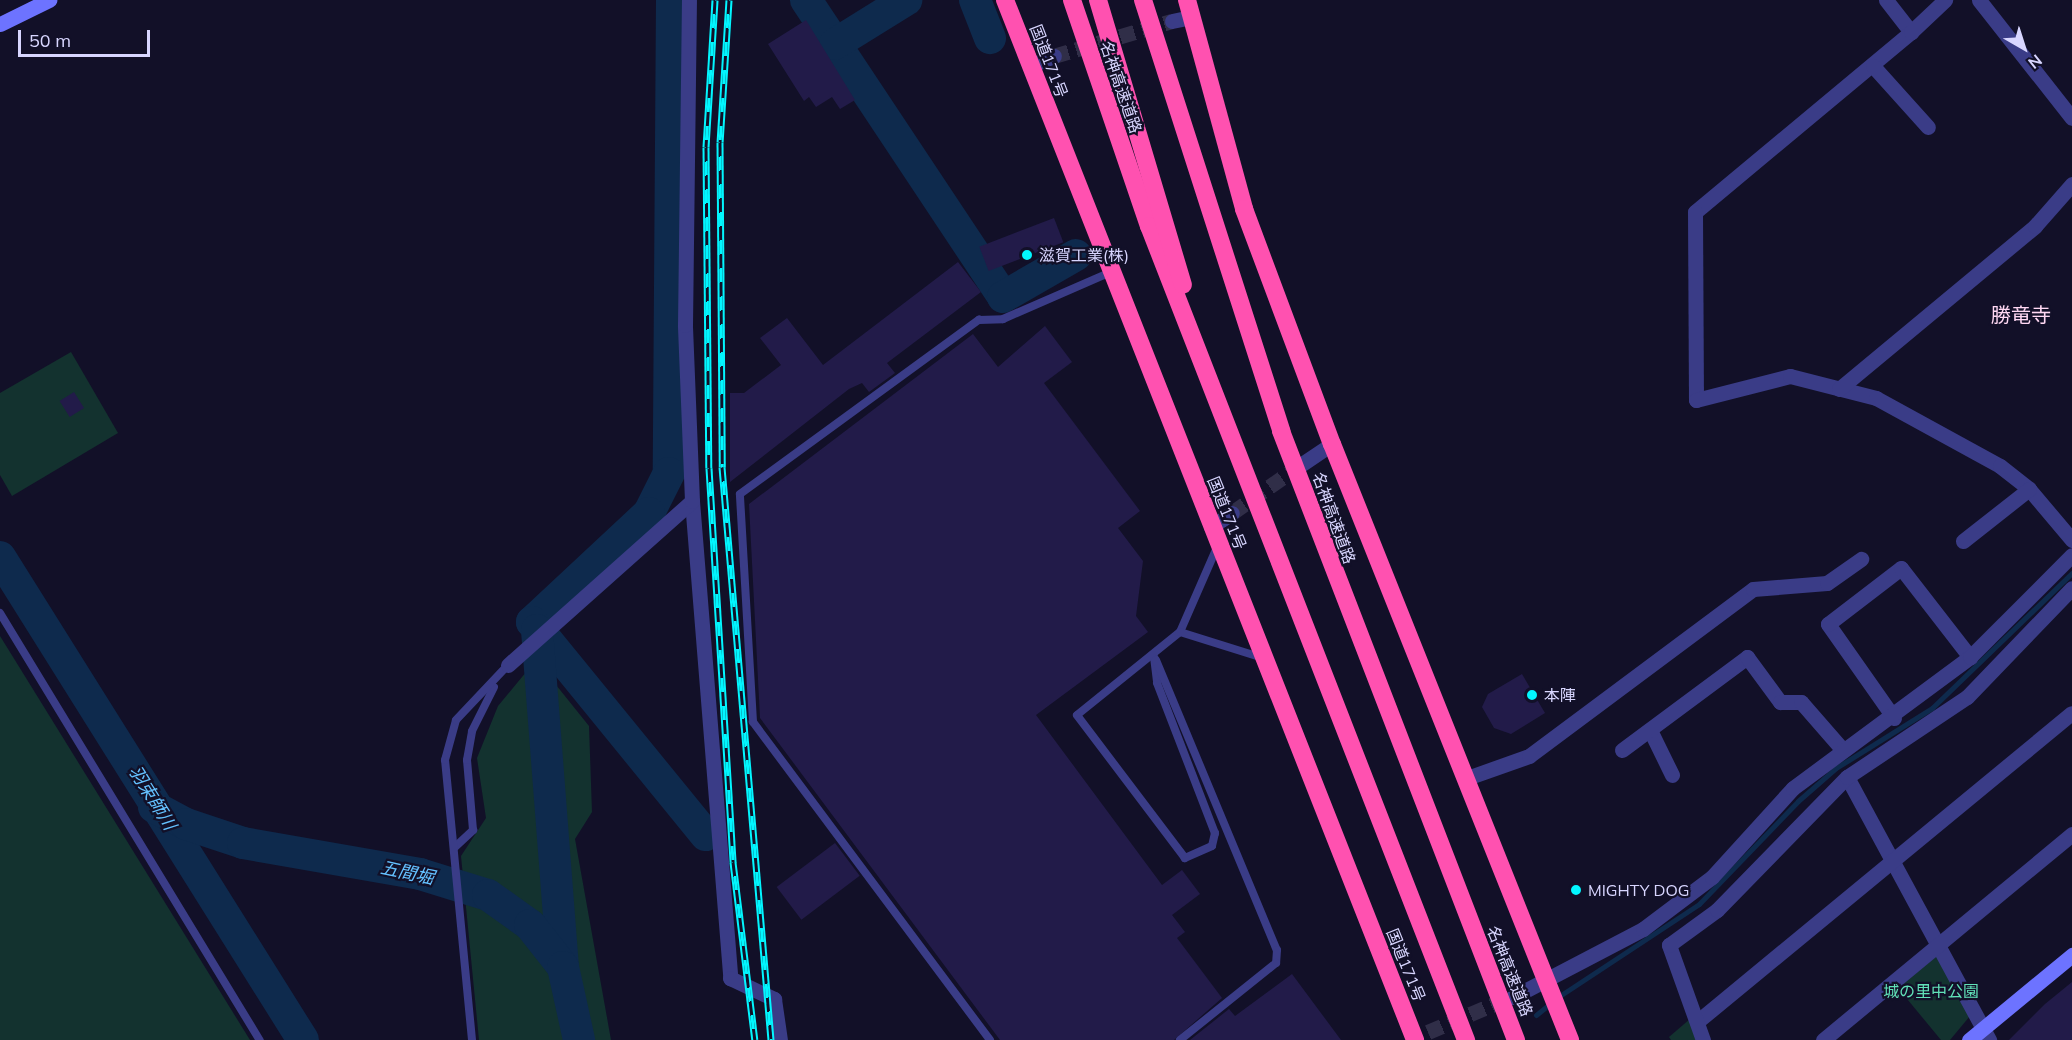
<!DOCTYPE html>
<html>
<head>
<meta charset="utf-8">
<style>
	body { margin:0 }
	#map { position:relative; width:2072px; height:1040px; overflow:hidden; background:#121028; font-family:Mulish,"Noto Sans JP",sans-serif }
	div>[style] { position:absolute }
	.green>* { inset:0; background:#13322f }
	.stream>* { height:5px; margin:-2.5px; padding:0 2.5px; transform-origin:2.5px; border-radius:2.5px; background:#0e2a4d }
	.river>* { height:32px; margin:-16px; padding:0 16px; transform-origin:16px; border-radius:16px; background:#0e2a4d }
	.building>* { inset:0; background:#221b49; transform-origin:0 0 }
	.street-tunnel>* { height:15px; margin-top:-7.5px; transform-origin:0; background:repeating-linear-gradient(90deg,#302e48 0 15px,transparent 0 23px) }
	.lane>* { height:8px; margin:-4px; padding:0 4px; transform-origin:4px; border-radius:4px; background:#3a3c87 }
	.street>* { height:15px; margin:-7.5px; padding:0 7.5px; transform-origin:7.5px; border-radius:7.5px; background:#3a3c87 }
	.secondary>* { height:15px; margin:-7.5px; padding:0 7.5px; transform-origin:7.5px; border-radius:7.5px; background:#6d73ff }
	.highway>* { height:18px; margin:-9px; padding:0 9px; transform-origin:9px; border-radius:9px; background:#ff51b0 }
	.rail>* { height:7px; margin-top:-3.5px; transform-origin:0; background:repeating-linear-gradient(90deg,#121028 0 14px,#02f6ff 0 28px); box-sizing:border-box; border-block:2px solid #02f6ff }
	.dots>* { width:16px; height:16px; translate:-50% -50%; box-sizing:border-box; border:3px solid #121028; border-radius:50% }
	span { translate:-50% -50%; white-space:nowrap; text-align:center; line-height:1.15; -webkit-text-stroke:4.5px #121028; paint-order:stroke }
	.street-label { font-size:16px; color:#d8d6ff }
	.poi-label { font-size:16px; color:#d8d6ff }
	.left { translate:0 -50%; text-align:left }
	.park-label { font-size:16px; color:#61e1b8 }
	.water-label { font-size:18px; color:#64c1ff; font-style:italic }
	.quarter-label { font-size:20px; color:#ffd8f3 }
	.north { position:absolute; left:1994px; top:18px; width:60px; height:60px; -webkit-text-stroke:4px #121028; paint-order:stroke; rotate:141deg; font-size:16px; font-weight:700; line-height:24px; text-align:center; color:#d8d6ff }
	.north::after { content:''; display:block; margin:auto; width:21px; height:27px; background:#d8d6ff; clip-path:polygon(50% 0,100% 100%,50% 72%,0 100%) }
	.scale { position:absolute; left:18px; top:30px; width:132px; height:27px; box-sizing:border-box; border:3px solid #d8d6ff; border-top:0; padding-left:8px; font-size:18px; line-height:21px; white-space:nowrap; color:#d8d6ff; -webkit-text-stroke:4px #121028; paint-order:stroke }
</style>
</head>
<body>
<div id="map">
	<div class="green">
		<div style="clip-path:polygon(71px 352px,118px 433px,12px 496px,0 475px,0 393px)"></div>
		<div style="clip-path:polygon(0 636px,250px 1040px,0 1040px)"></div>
		<div style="clip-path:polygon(536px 660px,589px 726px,592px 812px,575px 839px,611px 1040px,479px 1040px,461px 856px,486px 818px,477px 758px,498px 706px)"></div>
		<div style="clip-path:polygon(1938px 955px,1970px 1016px,1950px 1040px,1941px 1040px,1898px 988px)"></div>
		<div style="clip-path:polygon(1690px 1019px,1698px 1040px,1671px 1040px,1669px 1037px)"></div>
	</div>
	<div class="stream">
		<div style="left:1558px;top:997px;width:169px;rotate:-33.4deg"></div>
		<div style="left:1699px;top:904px;width:143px;rotate:-46.1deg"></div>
		<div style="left:1798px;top:801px;width:50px;rotate:-41deg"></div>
		<div style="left:1836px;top:768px;width:113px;rotate:-32deg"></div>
		<div style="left:1932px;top:708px;width:194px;rotate:-44deg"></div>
		<div style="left:1536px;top:1015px;width:19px;rotate:-39deg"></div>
	</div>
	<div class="river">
		<div style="left:672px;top:0;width:473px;rotate:90.4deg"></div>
		<div style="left:669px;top:473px;width:45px;rotate:116.6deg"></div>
		<div style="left:649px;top:513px;width:160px;rotate:137deg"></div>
		<div style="left:532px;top:622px;width:275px;rotate:50.8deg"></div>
		<div style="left:806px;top:0;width:356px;rotate:56.4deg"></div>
		<div style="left:1003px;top:297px;width:84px;rotate:-29.9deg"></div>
		<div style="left:975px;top:0;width:41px;rotate:68.5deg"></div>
		<div style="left:835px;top:44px;width:84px;rotate:-31.8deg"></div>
		<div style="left:0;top:557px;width:570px;rotate:57.9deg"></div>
		<div style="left:537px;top:630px;width:338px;rotate:85.6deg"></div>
		<div style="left:154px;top:807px;width:36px;rotate:28deg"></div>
		<div style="left:186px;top:824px;width:60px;rotate:18.4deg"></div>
		<div style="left:243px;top:843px;width:180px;rotate:9.9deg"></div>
		<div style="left:420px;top:874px;width:71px;rotate:17.2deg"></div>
		<div style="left:488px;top:895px;width:52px;rotate:35.5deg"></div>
		<div style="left:530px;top:925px;width:53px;rotate:51.8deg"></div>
		<div style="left:563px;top:967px;width:75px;rotate:77.6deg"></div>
	</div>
	<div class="building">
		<div style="clip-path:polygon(806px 20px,855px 100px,840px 109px,832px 97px,816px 107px,809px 97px,804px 101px,768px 44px)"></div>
		<div style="left:1054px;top:218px;width:26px;height:80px;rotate:69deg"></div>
		<div style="clip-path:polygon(958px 262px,981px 292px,887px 363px,895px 373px,869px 392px,862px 383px,849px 389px,730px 482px,730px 393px,744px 393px,781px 365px,760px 338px,787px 318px,823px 365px)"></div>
		<div style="clip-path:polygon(1045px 326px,1072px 362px,1044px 383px,1140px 511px,1118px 528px,1143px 561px,1136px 616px,1148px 632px,1036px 715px,1162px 885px,1182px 870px,1200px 894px,1172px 915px,1185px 932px,1177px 938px,1222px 998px,1174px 1040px,1000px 1040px,760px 718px,749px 504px,973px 334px,998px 367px)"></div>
		<div style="left:74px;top:392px;width:19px;height:17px;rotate:58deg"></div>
		<div style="clip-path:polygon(1522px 674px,1545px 713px,1511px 734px,1494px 728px,1482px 707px,1488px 694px)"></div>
		<div style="left:835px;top:843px;width:41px;height:73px;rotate:53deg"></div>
		<div style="clip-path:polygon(1292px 974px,1341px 1040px,1190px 1040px,1229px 1009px,1235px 1016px)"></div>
		<div style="clip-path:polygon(2072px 982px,2072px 1040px,2009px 1040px,2045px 1004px)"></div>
	</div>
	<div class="street-tunnel">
		<div style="left:1054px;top:56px;width:123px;rotate:-16.5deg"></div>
		<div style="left:1232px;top:513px;width:85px;rotate:-35deg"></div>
		<div style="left:1428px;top:1032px;width:90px;rotate:-22.9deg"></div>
	</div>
	<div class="lane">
		<div style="left:0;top:613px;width:500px;rotate:58.7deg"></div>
		<div style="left:1180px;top:632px;width:95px;rotate:-66.4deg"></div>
		<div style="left:1154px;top:657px;width:26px;rotate:83deg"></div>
		<div style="left:1157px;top:683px;width:161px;rotate:68.9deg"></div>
		<div style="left:1215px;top:833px;width:13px;rotate:103deg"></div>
		<div style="left:1212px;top:846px;width:30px;rotate:156deg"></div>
		<div style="left:1185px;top:858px;width:179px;rotate:-127.1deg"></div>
		<div style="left:1077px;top:715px;width:132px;rotate:-38.9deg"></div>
		<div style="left:1180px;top:632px;width:87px;rotate:17.4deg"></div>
		<div style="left:1156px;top:660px;width:314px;rotate:67.4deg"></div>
		<div style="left:1277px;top:950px;width:13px;rotate:94deg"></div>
		<div style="left:1276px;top:963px;width:123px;rotate:141.3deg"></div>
		<div style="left:455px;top:847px;width:25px;rotate:-43deg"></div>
		<div style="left:473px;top:830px;width:70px;rotate:-94.9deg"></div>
		<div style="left:467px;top:760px;width:29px;rotate:-80deg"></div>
		<div style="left:472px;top:731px;width:49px;rotate:-63.4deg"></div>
		<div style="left:472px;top:1040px;width:281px;rotate:-95.5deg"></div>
		<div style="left:445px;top:760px;width:41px;rotate:-74.6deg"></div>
		<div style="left:456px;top:720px;width:76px;rotate:-46.6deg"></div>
		<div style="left:990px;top:1040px;width:397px;rotate:-126.7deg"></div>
		<div style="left:753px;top:722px;width:228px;rotate:-93.3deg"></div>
		<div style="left:740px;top:494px;width:296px;rotate:-36.1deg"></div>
		<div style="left:979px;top:320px;width:24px;rotate:-2deg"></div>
		<div style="left:1003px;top:319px;width:118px;rotate:-23.5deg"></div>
	</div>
	<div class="street">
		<div style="left:1886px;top:0;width:41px;rotate:52deg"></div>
		<div style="left:1911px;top:32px;width:281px;rotate:140.2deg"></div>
		<div style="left:1695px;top:212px;width:188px;rotate:89.7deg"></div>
		<div style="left:1696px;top:400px;width:97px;rotate:-14.3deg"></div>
		<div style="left:1790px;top:376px;width:89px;rotate:14.3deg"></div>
		<div style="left:1876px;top:398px;width:141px;rotate:28.7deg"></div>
		<div style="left:2000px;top:466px;width:37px;rotate:38deg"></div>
		<div style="left:2029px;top:489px;width:67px;rotate:49.9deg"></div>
		<div style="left:1979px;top:0;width:150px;rotate:51.8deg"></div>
		<div style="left:1172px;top:21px;width:19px;rotate:-12deg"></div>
		<div style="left:1911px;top:32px;width:47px;rotate:-43.3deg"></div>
		<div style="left:1030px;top:66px;width:26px;rotate:-23deg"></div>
		<div style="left:1873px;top:66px;width:82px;rotate:48deg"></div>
		<div style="left:1839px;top:389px;width:255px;rotate:-39.7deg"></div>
		<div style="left:2035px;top:226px;width:56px;rotate:-48.6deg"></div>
		<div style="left:1302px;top:464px;width:36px;rotate:-34deg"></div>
		<div style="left:692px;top:501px;width:479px;rotate:85.4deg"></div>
		<div style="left:730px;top:978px;width:49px;rotate:25.5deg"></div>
		<div style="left:774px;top:999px;width:41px;rotate:81.7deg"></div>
		<div style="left:1211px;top:527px;width:25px;rotate:-34deg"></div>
		<div style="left:1963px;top:541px;width:84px;rotate:-38.2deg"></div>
		<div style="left:508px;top:665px;width:246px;rotate:-41.7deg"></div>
		<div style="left:692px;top:501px;width:176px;rotate:-92.3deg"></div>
		<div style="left:685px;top:325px;width:325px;rotate:-89.3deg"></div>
		<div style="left:1894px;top:718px;width:115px;rotate:-125.1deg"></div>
		<div style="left:1828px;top:624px;width:92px;rotate:-37.5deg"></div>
		<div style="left:1901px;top:568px;width:113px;rotate:52.2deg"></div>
		<div style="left:1650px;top:730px;width:50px;rotate:63.9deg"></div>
		<div style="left:1622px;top:750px;width:156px;rotate:-36.6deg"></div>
		<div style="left:1747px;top:657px;width:56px;rotate:53.7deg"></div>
		<div style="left:1780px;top:702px;width:21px"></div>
		<div style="left:1801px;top:702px;width:62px;rotate:48.9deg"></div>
		<div style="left:1847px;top:777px;width:299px;rotate:61.6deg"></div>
		<div style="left:1467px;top:778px;width:66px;rotate:-19.5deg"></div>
		<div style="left:1529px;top:756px;width:279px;rotate:-36.7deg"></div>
		<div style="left:1753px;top:589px;width:74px;rotate:-4.6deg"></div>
		<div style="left:1827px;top:583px;width:42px;rotate:-35.2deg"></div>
		<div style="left:1513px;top:997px;width:147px;rotate:-27.6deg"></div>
		<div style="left:1643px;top:929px;width:86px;rotate:-37deg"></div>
		<div style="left:1712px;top:877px;width:120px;rotate:-47.7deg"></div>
		<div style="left:1793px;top:788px;width:220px;rotate:-36.5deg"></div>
		<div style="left:1970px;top:657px;width:144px;rotate:-45deg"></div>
		<div style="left:1698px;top:1021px;width:484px;rotate:-39.5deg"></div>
		<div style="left:1703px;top:1040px;width:101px;rotate:-109.7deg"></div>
		<div style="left:1669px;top:945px;width:59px;rotate:-36.1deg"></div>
		<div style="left:1717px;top:910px;width:186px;rotate:-45.7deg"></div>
		<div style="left:1847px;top:777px;width:144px;rotate:-33.7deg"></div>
		<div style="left:1967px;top:697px;width:151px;rotate:-46.1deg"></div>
		<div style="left:1823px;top:1040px;width:323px;rotate:-39.6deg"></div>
	</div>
	<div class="secondary">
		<div style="left:0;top:24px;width:55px;rotate:-26.1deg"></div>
		<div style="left:1969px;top:1040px;width:134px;rotate:-39.5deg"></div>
	</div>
	<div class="highway">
		<div style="left:1005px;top:0;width:1118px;rotate:68.48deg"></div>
		<div style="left:1072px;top:0;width:239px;rotate:71.2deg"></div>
		<div style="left:1149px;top:226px;width:874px;rotate:68.72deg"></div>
		<div style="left:1098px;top:0;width:297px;rotate:73.4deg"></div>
		<div style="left:1143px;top:0;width:453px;rotate:72.2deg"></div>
		<div style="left:1281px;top:431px;width:653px;rotate:68.9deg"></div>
		<div style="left:1187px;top:0;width:217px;rotate:74.7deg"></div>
		<div style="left:1244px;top:209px;width:251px;rotate:69.5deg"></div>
		<div style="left:1332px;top:444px;width:642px;rotate:68.23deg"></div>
	</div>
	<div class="rail">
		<div style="left:715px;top:0;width:147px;rotate:93.5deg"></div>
		<div style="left:706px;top:147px;width:321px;rotate:89.5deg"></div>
		<div style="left:709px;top:468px;width:395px;rotate:86.5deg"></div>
		<div style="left:733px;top:862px;width:179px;rotate:83deg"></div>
		<div style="left:729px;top:0;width:142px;rotate:93.6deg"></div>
		<div style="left:720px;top:142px;width:325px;rotate:89.6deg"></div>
		<div style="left:722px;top:467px;width:575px;rotate:85.11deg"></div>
	</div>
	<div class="dots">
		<div style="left:1027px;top:255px;background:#02f6ff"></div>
		<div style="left:1532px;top:695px;background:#02f6ff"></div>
		<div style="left:1576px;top:890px;background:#02f6ff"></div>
	</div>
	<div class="street-label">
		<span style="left:1049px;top:61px;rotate:69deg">国道171号</span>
		<span style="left:1121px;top:87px;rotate:71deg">名神高速道路</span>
		<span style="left:1227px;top:513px;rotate:68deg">国道171号</span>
		<span style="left:1334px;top:518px;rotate:70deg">名神高速道路</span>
		<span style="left:1406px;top:965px;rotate:68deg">国道171号</span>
		<span style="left:1510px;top:971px;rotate:68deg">名神高速道路</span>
	</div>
	<div class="poi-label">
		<span class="left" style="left:1039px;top:255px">滋賀工業(株)</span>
		<span class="left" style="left:1544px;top:695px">本陣</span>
		<span class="left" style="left:1588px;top:890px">MIGHTY DOG</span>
	</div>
	<div class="park-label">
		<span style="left:1931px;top:991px">城の里中公園</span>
	</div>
	<div class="water-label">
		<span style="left:152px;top:798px;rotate:58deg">羽束師川</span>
		<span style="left:407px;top:873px;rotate:12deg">五間堀</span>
	</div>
	<div class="quarter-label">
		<span style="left:2021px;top:314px">勝竜寺</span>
	</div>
	<div class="north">N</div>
	<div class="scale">50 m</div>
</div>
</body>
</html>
